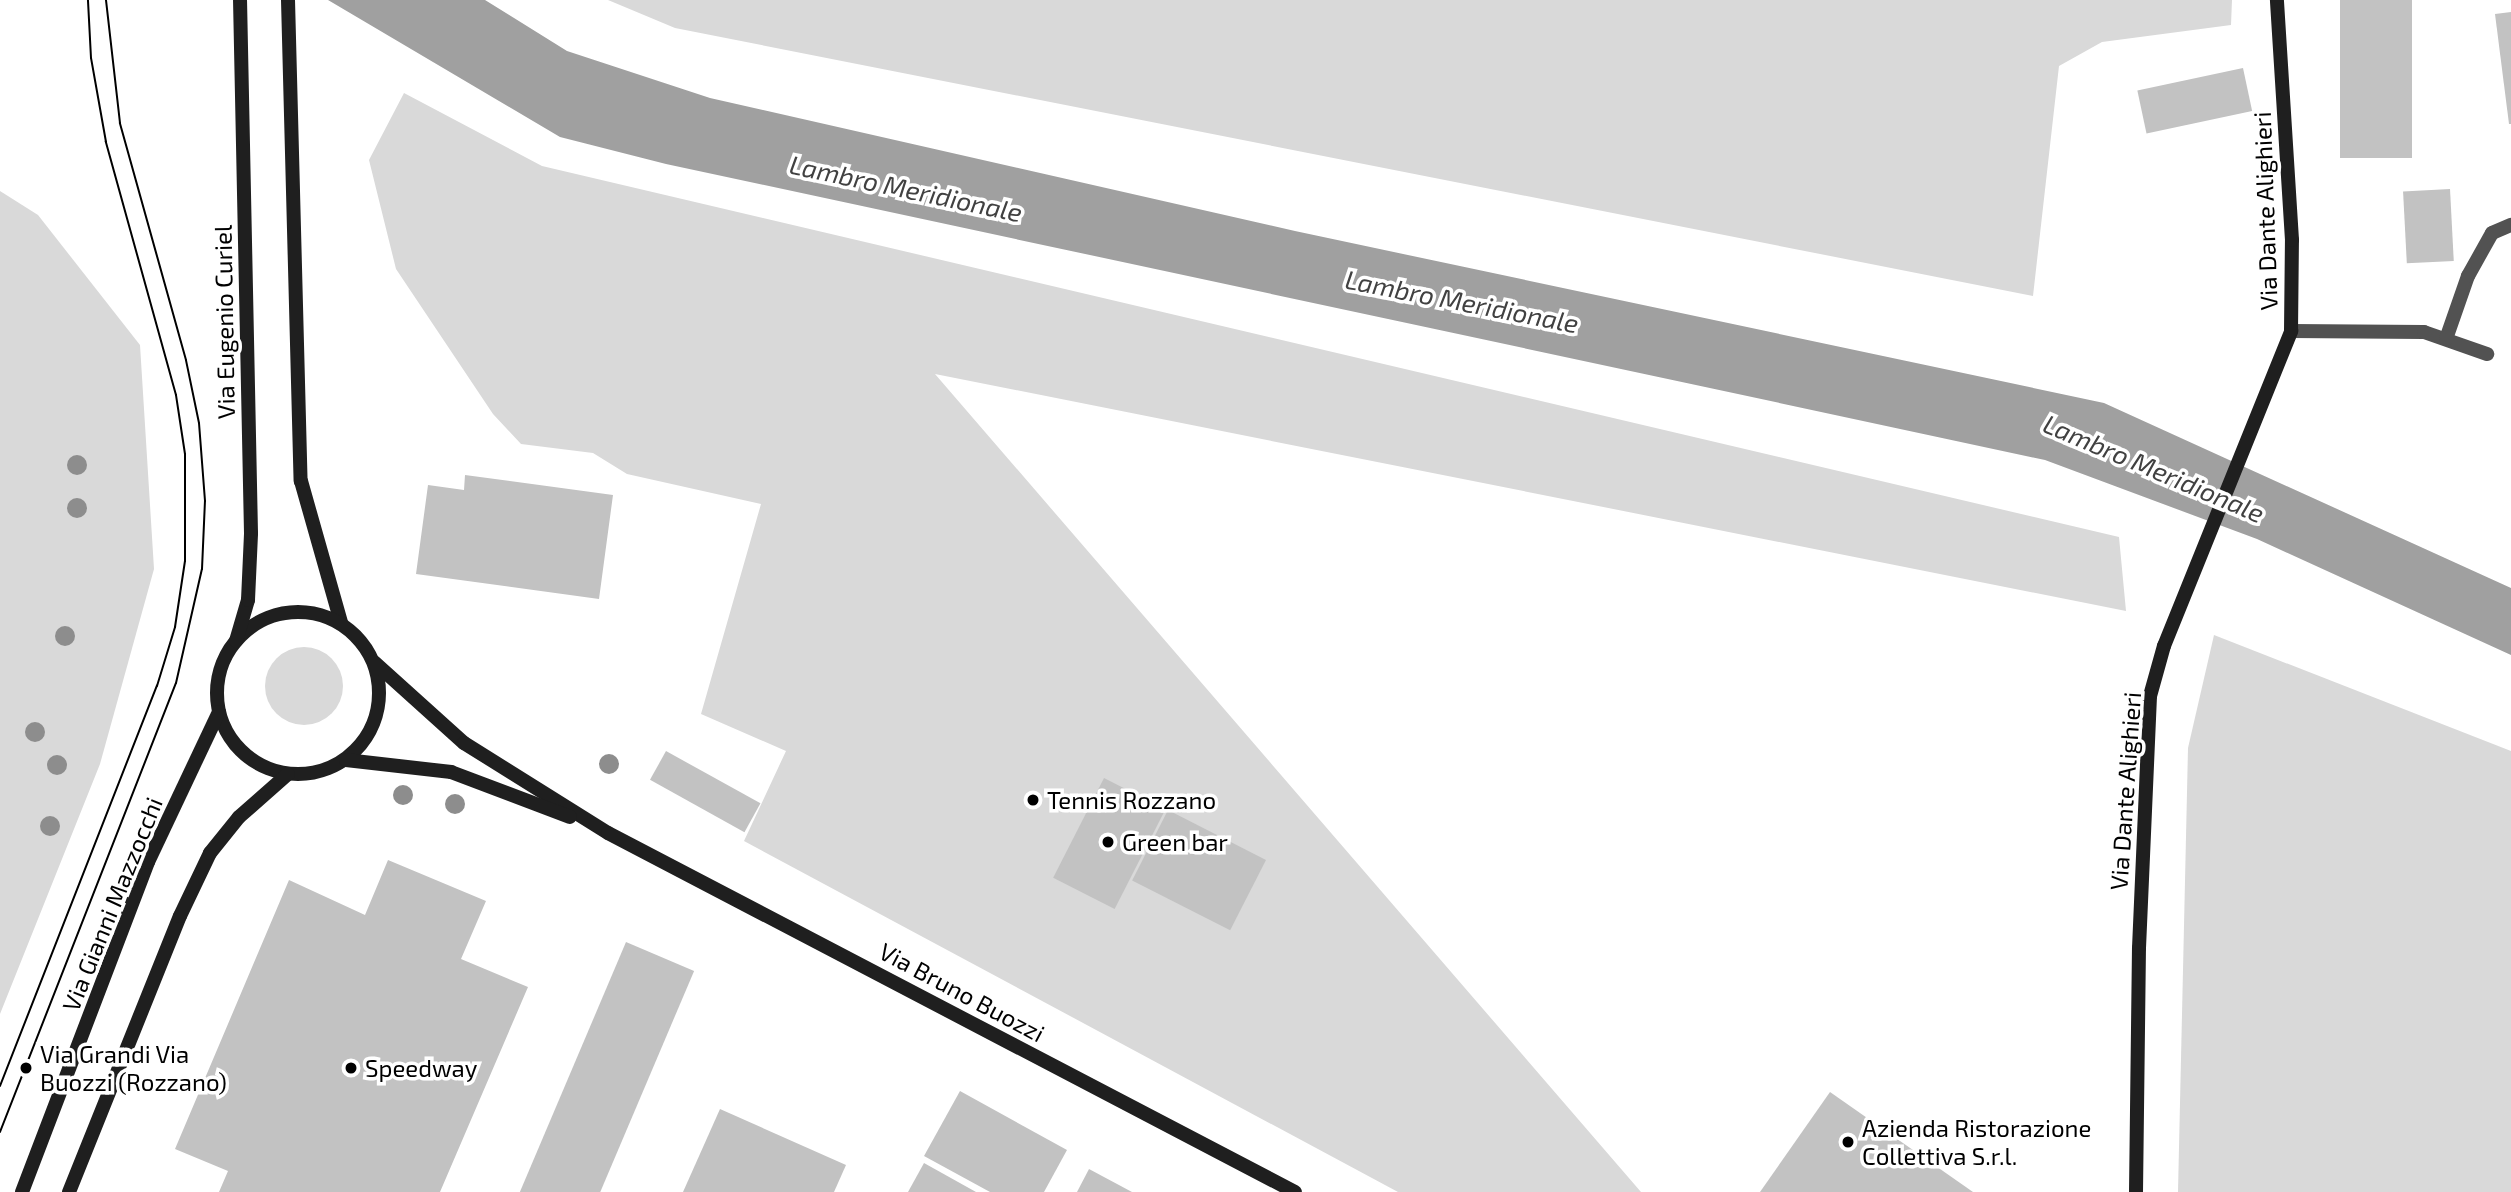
<!DOCTYPE html>
<html>
<head>
<meta charset="utf-8">
<style>
	body { margin:0 }
	#map { position:relative; width:2511px; height:1192px; overflow:hidden; background:#fff; font-family:"Exo 2",sans-serif }
	div>[style] { position:absolute }
	.green>* { inset:0; background:#d9d9d9 }
	.round { border-radius:50% }
	.water>* { inset:0; background:#a0a0a0 }
	.building>* { inset:0; background:#c2c2c2; transform-origin:0 0 }
	.lane>* { height:14px; margin:-7px; padding:0 7px; transform-origin:7px; border-radius:7px; background:#525252 }
	.street>* { height:14px; margin:-7px; padding:0 7px; transform-origin:7px; border-radius:7px; background:#525252 }
	.secondary>* { height:14px; margin:-7px; padding:0 7px; transform-origin:7px; border-radius:7px; background:#1f1f1f }
	.secondary>.ring { margin:-7px; padding:0; box-sizing:content-box; background:none; border:14px solid #1f1f1f; border-radius:50% }
	.tram>* { height:2px; margin:-1px; padding:0 1px; transform-origin:1px; border-radius:1px; background:#000 }
	.trees>* { width:20px; height:20px; margin:-10px; border-radius:50%; background:#8d8d8d }
	.dots>* { width:19px; height:19px; translate:-50% -50%; box-sizing:border-box; border:4px solid #fff; border-radius:50% }
	span { translate:-50% -50%; white-space:nowrap; text-align:center; line-height:1.15; -webkit-text-stroke:7px #fff; paint-order:stroke }
	.street-label { font-size:24px; color:#000 }
	.poi-label { font-size:24px; color:#000 }
	.left { translate:0 -50%; text-align:left }
	.water-label { font-size:26px; color:#414141; font-style:italic }
</style>
</head>
<body>
<div id="map">
	<div class="green">
		<div style="clip-path:polygon(608px 0,2232px 0,2231px 25px,2102px 42px,2059px 66px,2033px 296px,675px 28px)"></div>
		<div style="clip-path:polygon(404px 93px,542px 166px,2119px 537px,2126px 611px,935px 374px,1641px 1192px,1398px 1192px,744px 841px,786px 751px,701px 714px,761px 504px,627px 474px,593px 453px,521px 444px,493px 414px,396px 269px,369px 160px)"></div>
		<div style="clip-path:polygon(0 191px,38px 215px,140px 345px,154px 569px,100px 764px,0 1014px)"></div>
		<div style="clip-path:polygon(2214px 635px,2511px 751px,2511px 1192px,2178px 1192px,2188px 748px)"></div>
		<div class="round" style="left:265px;top:647px;width:78px;height:78px"></div>
	</div>
	<div class="water">
		<div style="clip-path:polygon(328px 0,485px 0,567px 51px,710px 98px,1295px 231px,2104px 403px,2511px 588px,2511px 655px,2257px 539px,2045px 460px,666px 164px,560px 137px)"></div>
	</div>
	<div class="building">
		<div style="left:2340px;top:0;width:72px;height:158px"></div>
		<div style="clip-path:polygon(2511px 12px,2511px 124px,2509px 124px,2495px 14px)"></div>
		<div style="left:2243px;top:68px;width:44px;height:108px;rotate:78deg"></div>
		<div style="left:2450px;top:189px;width:72px;height:47px;rotate:87deg"></div>
		<div style="clip-path:polygon(465px 475px,613px 495px,599px 599px,416px 574px,428px 485px,464px 490px)"></div>
		<div style="left:666px;top:751px;width:108px;height:33px;rotate:29deg"></div>
		<div style="left:1104px;top:778px;width:69px;height:112px;rotate:27deg"></div>
		<div style="left:1168px;top:810px;width:110px;height:79px;rotate:27deg"></div>
		<div style="clip-path:polygon(388px 860px,486px 901px,461px 959px,528px 987px,440px 1192px,219px 1192px,228px 1171px,175px 1149px,289px 880px,365px 915px)"></div>
		<div style="left:626px;top:942px;width:74px;height:272px;rotate:23deg"></div>
		<div style="clip-path:polygon(960px 1091px,1067px 1150px,1044px 1192px,990px 1192px,924px 1156px)"></div>
		<div style="clip-path:polygon(1830px 1092px,1973px 1192px,1760px 1192px)"></div>
		<div style="clip-path:polygon(720px 1109px,846px 1165px,834px 1192px,683px 1192px)"></div>
		<div style="clip-path:polygon(924px 1163px,976px 1192px,908px 1192px)"></div>
		<div style="clip-path:polygon(1089px 1169px,1132px 1192px,1077px 1192px)"></div>
	</div>
	<div class="lane">
		<div style="left:2291px;top:331px;width:133px;rotate:0.4deg"></div>
		<div style="left:2424px;top:332px;width:67px;rotate:19.2deg"></div>
	</div>
	<div class="street">
		<div style="left:2446px;top:339px;width:67px;rotate:-70.8deg"></div>
		<div style="left:2468px;top:276px;width:49px;rotate:-60.8deg"></div>
		<div style="left:2492px;top:233px;width:21px;rotate:-23deg"></div>
	</div>
	<div class="secondary">
		<div style="left:288px;top:0;width:481px;rotate:88.5deg"></div>
		<div style="left:301px;top:481px;width:147px;rotate:74.2deg"></div>
		<div class="ring" style="left:217px;top:612px;width:148px;height:148px"></div>
		<div style="left:236px;top:641px;width:43px;rotate:-73.7deg"></div>
		<div style="left:248px;top:600px;width:67px;rotate:-87.4deg"></div>
		<div style="left:251px;top:533px;width:533px;rotate:-91.18deg"></div>
		<div style="left:374px;top:662px;width:121px;rotate:42deg"></div>
		<div style="left:464px;top:743px;width:170px;rotate:32deg"></div>
		<div style="left:608px;top:833px;width:775px;rotate:27.59deg"></div>
		<div style="left:346px;top:760px;width:106px;rotate:6.5deg"></div>
		<div style="left:451px;top:772px;width:127px;rotate:20.7deg"></div>
		<div style="left:22px;top:1192px;width:353px;rotate:-69.1deg"></div>
		<div style="left:148px;top:862px;width:166px;rotate:-64.7deg"></div>
		<div style="left:69px;top:1192px;width:297px;rotate:-68.1deg"></div>
		<div style="left:180px;top:916px;width:70px;rotate:-64.5deg"></div>
		<div style="left:210px;top:853px;width:46px;rotate:-51.1deg"></div>
		<div style="left:239px;top:817px;width:65px;rotate:-41.3deg"></div>
		<div style="left:2136px;top:1192px;width:244px;rotate:-89.3deg"></div>
		<div style="left:2139px;top:948px;width:252px;rotate:-87.5deg"></div>
		<div style="left:2150px;top:696px;width:52px;rotate:-74.4deg"></div>
		<div style="left:2164px;top:646px;width:340px;rotate:-68deg"></div>
		<div style="left:2291px;top:331px;width:91px;rotate:-89.4deg"></div>
		<div style="left:2292px;top:240px;width:240px;rotate:-93.6deg"></div>
	</div>
	<div class="tram">
		<div style="left:0;top:1086px;width:430px;rotate:-68.6deg"></div>
		<div style="left:157px;top:686px;width:62px;rotate:-73deg"></div>
		<div style="left:175px;top:627px;width:67px;rotate:-81.4deg"></div>
		<div style="left:185px;top:561px;width:107px;rotate:-90deg"></div>
		<div style="left:185px;top:454px;width:60px;rotate:-98.7deg"></div>
		<div style="left:176px;top:395px;width:263px;rotate:-105.5deg"></div>
		<div style="left:106px;top:142px;width:85px;rotate:-100.1deg"></div>
		<div style="left:91px;top:58px;width:58px;rotate:-93deg"></div>
		<div style="left:0;top:1132px;width:482px;rotate:-68.6deg"></div>
		<div style="left:176px;top:683px;width:117px;rotate:-77.2deg"></div>
		<div style="left:202px;top:569px;width:68px;rotate:-87.5deg"></div>
		<div style="left:205px;top:501px;width:78px;rotate:-94.4deg"></div>
		<div style="left:199px;top:423px;width:64px;rotate:-101.7deg"></div>
		<div style="left:186px;top:360px;width:246px;rotate:-105.6deg"></div>
		<div style="left:120px;top:123px;width:124px;rotate:-96.5deg"></div>
	</div>
	<div class="trees">
		<div style="left:77px;top:465px"></div>
		<div style="left:77px;top:508px"></div>
		<div style="left:65px;top:636px"></div>
		<div style="left:35px;top:732px"></div>
		<div style="left:609px;top:764px"></div>
		<div style="left:57px;top:765px"></div>
		<div style="left:403px;top:795px"></div>
		<div style="left:455px;top:804px"></div>
		<div style="left:50px;top:826px"></div>
	</div>
	<div class="dots">
		<div style="left:1033px;top:800px;background:#000"></div>
		<div style="left:1108px;top:842px;background:#000"></div>
		<div style="left:26px;top:1068px;background:#000"></div>
		<div style="left:351px;top:1068px;background:#000"></div>
		<div style="left:1848px;top:1142px;background:#000"></div>
	</div>
	<div class="street-label">
		<span style="left:2265px;top:211px;rotate:-92deg">Via Dante Alighieri</span>
		<span style="left:224px;top:322px;rotate:-91deg">Via Eugenio Curiel</span>
		<span style="left:2125px;top:791px;rotate:-86deg">Via Dante Alighieri</span>
		<span style="left:112px;top:904px;rotate:-68deg">Via Gianni Mazzocchi</span>
		<span style="left:962px;top:992px;rotate:28deg">Via Bruno Buozzi</span>
	</div>
	<div class="poi-label">
		<span class="left" style="left:1047px;top:800px">Tennis Rozzano</span>
		<span class="left" style="left:1122px;top:842px">Green bar</span>
		<span class="left" style="left:40px;top:1068px">Via Grandi Via<br>Buozzi (Rozzano)</span>
		<span class="left" style="left:365px;top:1068px">Speedway</span>
		<span class="left" style="left:1862px;top:1142px">Azienda Ristorazione<br>Collettiva S.r.l.</span>
	</div>
	<div class="water-label">
		<span style="left:906px;top:188px;rotate:12deg">Lambro Meridionale</span>
		<span style="left:1462px;top:301px;rotate:11deg">Lambro Meridionale</span>
		<span style="left:2154px;top:468px;rotate:23deg">Lambro Meridionale</span>
	</div>
</div>
</body>
</html>
